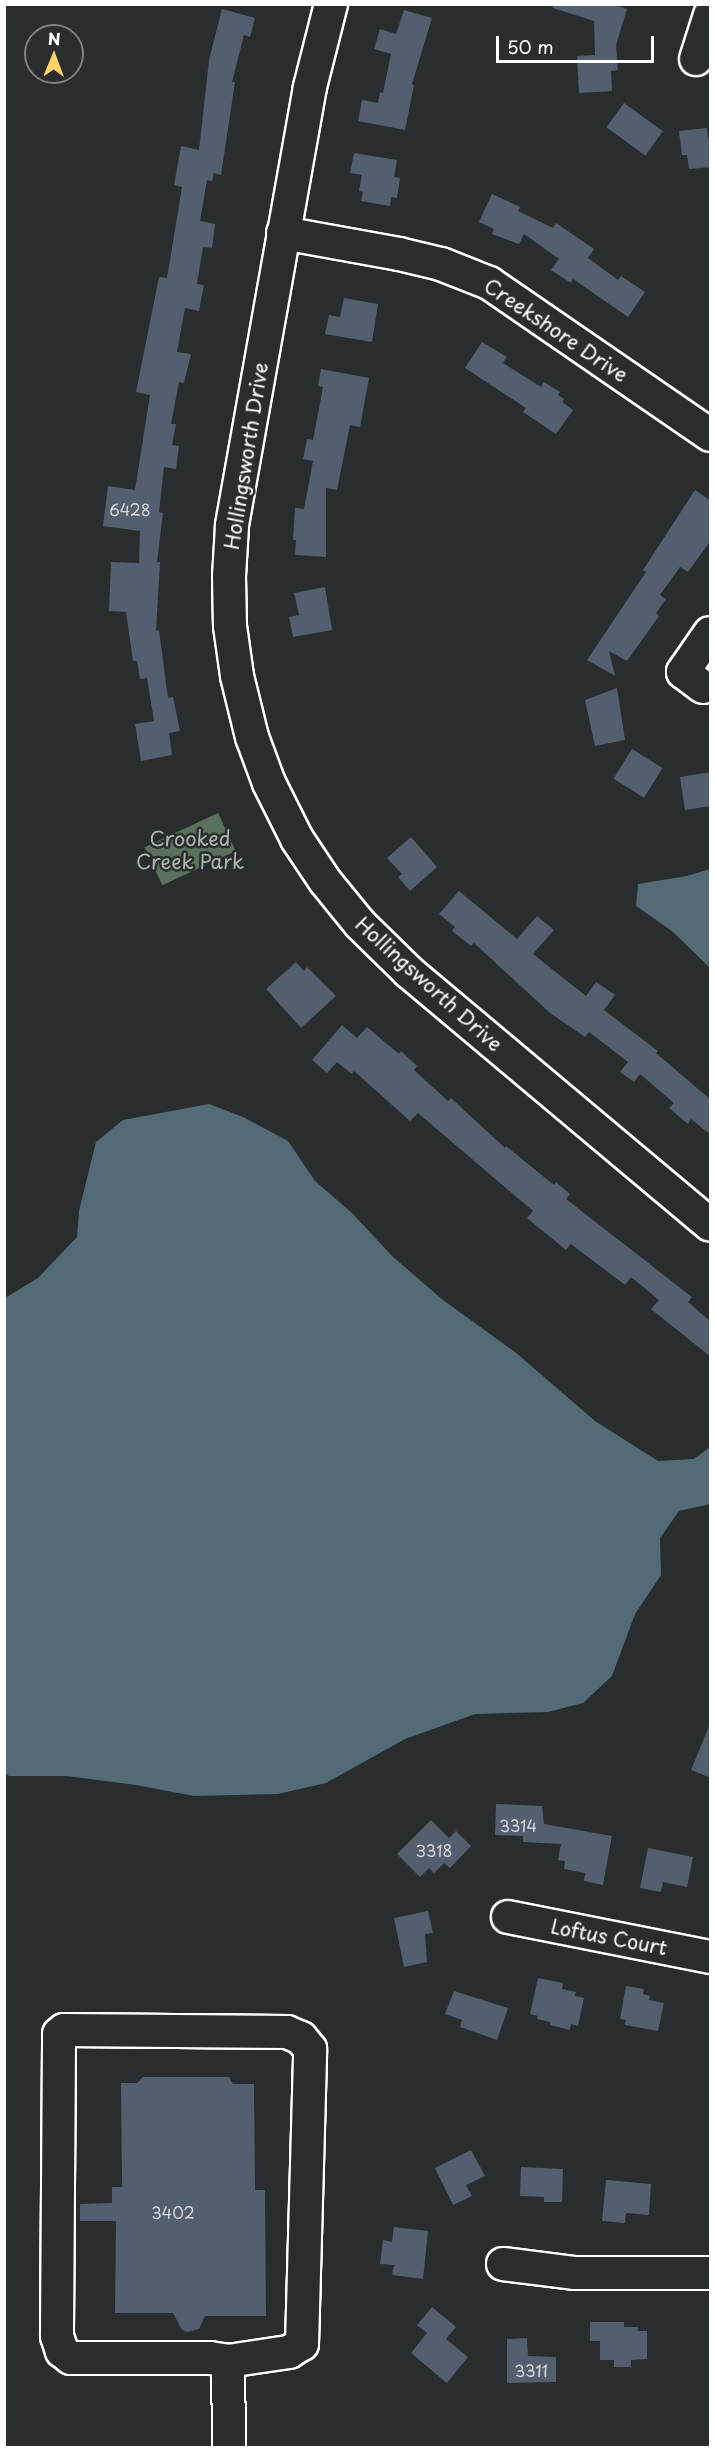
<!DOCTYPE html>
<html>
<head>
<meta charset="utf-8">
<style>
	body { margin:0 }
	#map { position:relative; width:715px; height:2452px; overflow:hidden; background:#2a2d2e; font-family:"Playpen Sans",sans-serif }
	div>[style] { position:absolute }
	.green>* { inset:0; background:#5a715e; transform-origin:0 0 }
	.water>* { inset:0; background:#536b76 }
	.building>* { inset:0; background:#535e6e; transform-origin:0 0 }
	.roads { filter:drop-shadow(2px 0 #fff) drop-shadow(-2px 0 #fff) drop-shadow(0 2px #fff) drop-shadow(0 -2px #fff) }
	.minor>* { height:32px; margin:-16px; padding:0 16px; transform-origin:16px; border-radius:16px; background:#2a2d2e }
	span { translate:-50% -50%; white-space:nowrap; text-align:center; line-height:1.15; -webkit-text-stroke:5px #2a2d2e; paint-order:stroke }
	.number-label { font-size:16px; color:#d4d7db }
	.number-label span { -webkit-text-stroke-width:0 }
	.street-label { font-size:20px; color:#fff }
	.park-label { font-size:20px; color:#acb8ae }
	.frame { position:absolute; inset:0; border:6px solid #fff; pointer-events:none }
	.north { position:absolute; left:24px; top:24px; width:60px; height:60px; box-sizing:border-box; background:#2a2d2e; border:2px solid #7f8182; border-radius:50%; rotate:1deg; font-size:16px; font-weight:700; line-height:24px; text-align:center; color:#fff }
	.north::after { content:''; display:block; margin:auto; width:21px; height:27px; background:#ffd166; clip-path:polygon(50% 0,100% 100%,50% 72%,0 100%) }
	.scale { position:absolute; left:496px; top:36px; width:158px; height:27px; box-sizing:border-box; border:3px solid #fff; border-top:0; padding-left:8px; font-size:18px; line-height:21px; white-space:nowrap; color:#fff; -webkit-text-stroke:4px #2a2d2e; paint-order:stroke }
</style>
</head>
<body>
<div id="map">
	<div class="green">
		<div style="left:218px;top:813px;width:42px;height:81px;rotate:65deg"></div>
	</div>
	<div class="water">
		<div style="clip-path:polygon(710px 869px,710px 968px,672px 931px,636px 906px,638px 884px,687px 876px)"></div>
		<div style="clip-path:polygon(209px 1104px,243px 1117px,288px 1141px,315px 1181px,352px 1213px,392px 1256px,443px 1300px,515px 1352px,595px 1421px,658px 1461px,694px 1459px,710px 1447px,710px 1504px,679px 1511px,660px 1538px,661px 1575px,635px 1614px,612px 1676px,583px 1703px,548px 1712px,475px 1714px,405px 1739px,326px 1783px,278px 1794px,194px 1796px,136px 1785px,67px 1776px,9px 1776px,5px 1773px,5px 1298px,38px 1278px,77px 1237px,79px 1211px,96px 1142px,123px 1120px)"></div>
	</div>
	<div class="building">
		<div style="clip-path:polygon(553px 4px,612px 4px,627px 9px,616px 45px,618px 70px,611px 71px,612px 91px,579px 93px,577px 56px,595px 55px,594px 21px,553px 8px)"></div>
		<div style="clip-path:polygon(222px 9px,255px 18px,250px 37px,244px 35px,232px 82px,235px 82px,221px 175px,214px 173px,212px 181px,207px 180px,200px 221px,215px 224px,212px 248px,203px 247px,197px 284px,204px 285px,199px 311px,185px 308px,177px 352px,191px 354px,184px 383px,179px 382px,171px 424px,176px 424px,172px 445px,179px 446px,176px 469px,164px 467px,159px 512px,163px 513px,157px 562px,160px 562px,156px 631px,159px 630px,168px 698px,173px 697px,180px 731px,169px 733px,172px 755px,141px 761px,135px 724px,154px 721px,147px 678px,140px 679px,137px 661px,133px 661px,126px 612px,109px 611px,111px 562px,139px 563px,140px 531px,103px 526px,108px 486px,135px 490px,150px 395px,136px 392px,159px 277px,167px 278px,182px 187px,174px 185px,181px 146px,199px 150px,209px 60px)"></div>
		<div style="clip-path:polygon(404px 10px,432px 18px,412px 84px,414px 85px,405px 130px,358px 121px,362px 100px,378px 103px,380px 92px,383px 93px,391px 54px,374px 49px,380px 29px,396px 34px)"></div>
		<div style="left:624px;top:103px;width:48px;height:30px;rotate:36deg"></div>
		<div style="clip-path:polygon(707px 128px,708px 138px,711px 138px,711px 167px,689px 169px,687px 155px,682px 155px,679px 131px)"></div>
		<div style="clip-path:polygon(354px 153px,397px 160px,394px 177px,400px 178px,397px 198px,391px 197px,390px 206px,361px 201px,363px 192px,359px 191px,362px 175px,350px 173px)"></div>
		<div style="clip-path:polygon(492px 194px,520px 207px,518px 211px,553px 228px,556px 223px,594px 249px,588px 258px,618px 280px,621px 276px,645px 292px,628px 317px,573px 279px,571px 283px,551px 270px,559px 259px,524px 234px,519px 244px,492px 234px,494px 229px,479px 222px)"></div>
		<div style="clip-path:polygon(344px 298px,378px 304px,372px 342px,325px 334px,329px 315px,340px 317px)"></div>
		<div style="clip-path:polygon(482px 342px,507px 357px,503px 363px,541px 387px,544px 382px,560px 392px,558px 395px,564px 399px,562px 402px,573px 410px,556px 434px,523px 412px,526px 408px,465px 368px)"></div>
		<div style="clip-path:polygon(321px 369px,369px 378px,360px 427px,350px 425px,337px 490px,326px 488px,326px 557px,295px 555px,296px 540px,293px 540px,295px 508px,304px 509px,313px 461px,303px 459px,307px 439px,313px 440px,323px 387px,318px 386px)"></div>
		<div style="clip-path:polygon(695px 490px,711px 501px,711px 540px,688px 572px,680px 567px,660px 595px,666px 599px,656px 613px,659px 616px,627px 661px,609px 651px,615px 676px,587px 660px,646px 572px,643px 570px)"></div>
		<div style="clip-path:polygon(325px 587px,332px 630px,293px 637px,289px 617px,299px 615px,294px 593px)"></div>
		<div style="clip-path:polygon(617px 688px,625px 740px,595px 746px,585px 700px)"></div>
		<div style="left:632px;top:749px;width:36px;height:35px;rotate:32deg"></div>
		<div style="clip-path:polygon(711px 772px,711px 806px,685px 810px,680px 777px)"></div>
		<div style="clip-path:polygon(411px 837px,437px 867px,410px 891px,398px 877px,402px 874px,387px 858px)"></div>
		<div style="clip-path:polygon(459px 891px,517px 939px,537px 916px,554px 930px,533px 954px,586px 996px,596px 982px,615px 995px,604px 1010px,658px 1051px,656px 1053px,711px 1100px,711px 1135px,691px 1119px,688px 1124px,669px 1108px,674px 1103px,640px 1074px,634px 1082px,620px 1072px,628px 1062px,589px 1032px,585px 1037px,550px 1013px,474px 943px,471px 946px,452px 931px,455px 927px,439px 914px)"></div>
		<div style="clip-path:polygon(296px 962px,304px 971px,307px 967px,336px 996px,301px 1028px,266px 989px)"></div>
		<div style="clip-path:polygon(342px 1025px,357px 1038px,367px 1027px,399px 1054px,401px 1051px,417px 1066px,414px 1070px,448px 1101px,451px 1098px,505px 1148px,506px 1146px,554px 1185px,556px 1182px,570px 1194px,566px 1199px,692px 1297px,688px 1302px,711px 1322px,711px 1357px,651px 1309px,659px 1300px,631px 1277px,625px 1285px,571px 1244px,566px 1250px,527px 1218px,533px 1211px,418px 1113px,410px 1121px,354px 1071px,352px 1074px,337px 1062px,327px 1073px,312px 1060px)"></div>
		<div style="clip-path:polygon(710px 1724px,711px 1724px,711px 1778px,691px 1770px)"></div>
		<div style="clip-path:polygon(496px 1804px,542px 1806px,544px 1824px,612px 1836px,603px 1885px,584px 1881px,585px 1873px,564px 1869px,565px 1861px,558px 1860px,561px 1844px,523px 1842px,523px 1836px,495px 1835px)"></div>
		<div style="clip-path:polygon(431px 1820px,449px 1838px,456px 1831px,471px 1846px,450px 1868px,444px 1863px,434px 1873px,429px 1868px,420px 1877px,397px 1854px)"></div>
		<div style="clip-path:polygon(648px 1848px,693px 1857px,687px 1887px,663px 1882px,661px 1892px,640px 1888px)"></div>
		<div style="clip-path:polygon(428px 1911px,433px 1933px,425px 1934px,427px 1962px,404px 1967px,394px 1918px)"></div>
		<div style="clip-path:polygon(538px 1978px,563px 1983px,562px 1989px,576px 1992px,575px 1996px,584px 1998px,578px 2026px,571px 2024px,570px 2030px,550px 2025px,550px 2022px,537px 2019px,538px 2016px,530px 2014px)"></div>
		<div style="clip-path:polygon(626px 1986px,644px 1989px,643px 1994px,650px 1996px,649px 2000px,664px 2003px,658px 2031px,625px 2025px,626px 2020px,620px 2019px)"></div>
		<div style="clip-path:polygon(454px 1991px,508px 2008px,497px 2040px,460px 2027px,462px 2020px,445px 2014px)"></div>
		<div style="clip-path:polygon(143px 2077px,229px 2077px,233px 2084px,254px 2084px,255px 2190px,265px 2190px,266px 2316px,205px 2316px,199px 2329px,187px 2332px,182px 2330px,173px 2313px,115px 2313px,116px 2221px,80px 2221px,80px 2204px,112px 2203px,112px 2187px,122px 2187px,121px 2083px,137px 2083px)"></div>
		<div style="clip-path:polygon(471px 2150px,485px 2176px,466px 2185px,472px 2196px,453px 2205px,435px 2168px)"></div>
		<div style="clip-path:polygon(521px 2167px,563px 2169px,562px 2202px,544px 2202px,544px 2197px,520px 2196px)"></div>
		<div style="clip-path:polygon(606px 2180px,651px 2184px,649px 2215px,626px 2213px,625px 2223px,602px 2221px)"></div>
		<div style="clip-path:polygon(394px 2227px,428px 2231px,423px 2279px,392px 2275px,394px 2265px,380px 2264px,383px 2240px,392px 2242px)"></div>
		<div style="clip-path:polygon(432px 2307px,456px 2327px,446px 2339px,468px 2357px,447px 2383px,411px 2353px,427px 2333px,417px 2325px)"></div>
		<div style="clip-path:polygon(590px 2322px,624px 2322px,624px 2327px,638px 2327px,638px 2331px,647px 2331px,647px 2359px,631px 2360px,631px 2367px,614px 2367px,614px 2360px,600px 2360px,600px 2341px,590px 2341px)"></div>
		<div style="clip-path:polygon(527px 2338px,528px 2356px,556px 2357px,556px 2382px,507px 2383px,507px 2339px)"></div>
	</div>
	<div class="roads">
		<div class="minor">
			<div style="left:331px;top:4px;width:86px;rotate:104.2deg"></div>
			<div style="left:310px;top:87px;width:446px;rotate:100.1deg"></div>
			<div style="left:232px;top:526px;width:50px;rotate:93.4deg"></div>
			<div style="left:229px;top:576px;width:50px;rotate:88.9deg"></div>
			<div style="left:230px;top:626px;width:50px;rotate:82deg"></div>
			<div style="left:237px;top:676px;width:63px;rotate:76.2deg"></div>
			<div style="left:252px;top:737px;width:49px;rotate:69.7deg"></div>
			<div style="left:269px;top:783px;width:63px;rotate:63.4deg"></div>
			<div style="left:297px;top:839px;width:50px;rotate:56.3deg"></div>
			<div style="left:325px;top:881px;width:55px;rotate:50.9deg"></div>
			<div style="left:360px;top:924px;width:69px;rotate:44.4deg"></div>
			<div style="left:409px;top:972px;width:393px;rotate:40deg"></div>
			<div style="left:696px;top:59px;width:46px;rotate:-72.3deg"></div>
			<div style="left:283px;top:233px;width:118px;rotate:10.3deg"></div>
			<div style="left:399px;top:254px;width:43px;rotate:13.4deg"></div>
			<div style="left:441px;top:264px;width:52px;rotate:21.6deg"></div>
			<div style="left:489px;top:283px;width:268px;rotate:34.5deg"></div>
			<div style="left:703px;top:687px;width:25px;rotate:-143deg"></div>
			<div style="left:683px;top:672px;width:47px;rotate:-55.3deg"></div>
			<div style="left:508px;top:1917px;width:206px;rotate:11.2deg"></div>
			<div style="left:503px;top:2264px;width:73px;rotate:7.1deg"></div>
			<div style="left:575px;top:2273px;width:135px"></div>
			<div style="left:228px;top:2361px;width:62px;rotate:-8.4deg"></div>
			<div style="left:289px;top:2352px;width:15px;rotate:-32deg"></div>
			<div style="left:302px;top:2344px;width:295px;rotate:-88.4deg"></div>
			<div style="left:310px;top:2049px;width:14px;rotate:-129deg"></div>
			<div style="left:301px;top:2038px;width:15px;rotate:-157deg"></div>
			<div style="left:287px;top:2032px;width:223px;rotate:-179.5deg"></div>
			<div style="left:64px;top:2030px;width:6px;rotate:141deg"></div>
			<div style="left:59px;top:2034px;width:10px;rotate:90deg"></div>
			<div style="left:59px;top:2044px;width:292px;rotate:90.4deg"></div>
			<div style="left:57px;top:2336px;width:16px;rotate:72deg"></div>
			<div style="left:62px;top:2351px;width:11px;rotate:38deg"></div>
			<div style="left:71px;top:2358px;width:139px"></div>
			<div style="left:210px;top:2358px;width:18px;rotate:9deg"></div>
			<div style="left:228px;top:2361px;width:87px;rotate:89.3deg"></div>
		</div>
	</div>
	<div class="number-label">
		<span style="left:130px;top:509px">6428</span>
		<span style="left:518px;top:1825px">3314</span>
		<span style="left:434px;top:1850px">3318</span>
		<span style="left:173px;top:2212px">3402</span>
		<span style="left:531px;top:2370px">3311</span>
	</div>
	<div class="street-label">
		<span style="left:556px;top:330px;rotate:34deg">Creekshore Drive</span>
		<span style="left:246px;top:456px;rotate:-81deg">Hollingsworth Drive</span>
		<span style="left:429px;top:984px;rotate:42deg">Hollingsworth Drive</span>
		<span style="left:609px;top:1937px;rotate:11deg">Loftus Court</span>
	</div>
	<div class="park-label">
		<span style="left:190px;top:850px">Crooked<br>Creek Park</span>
	</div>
	<div class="frame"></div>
	<div class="north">N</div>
	<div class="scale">50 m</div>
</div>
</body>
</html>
